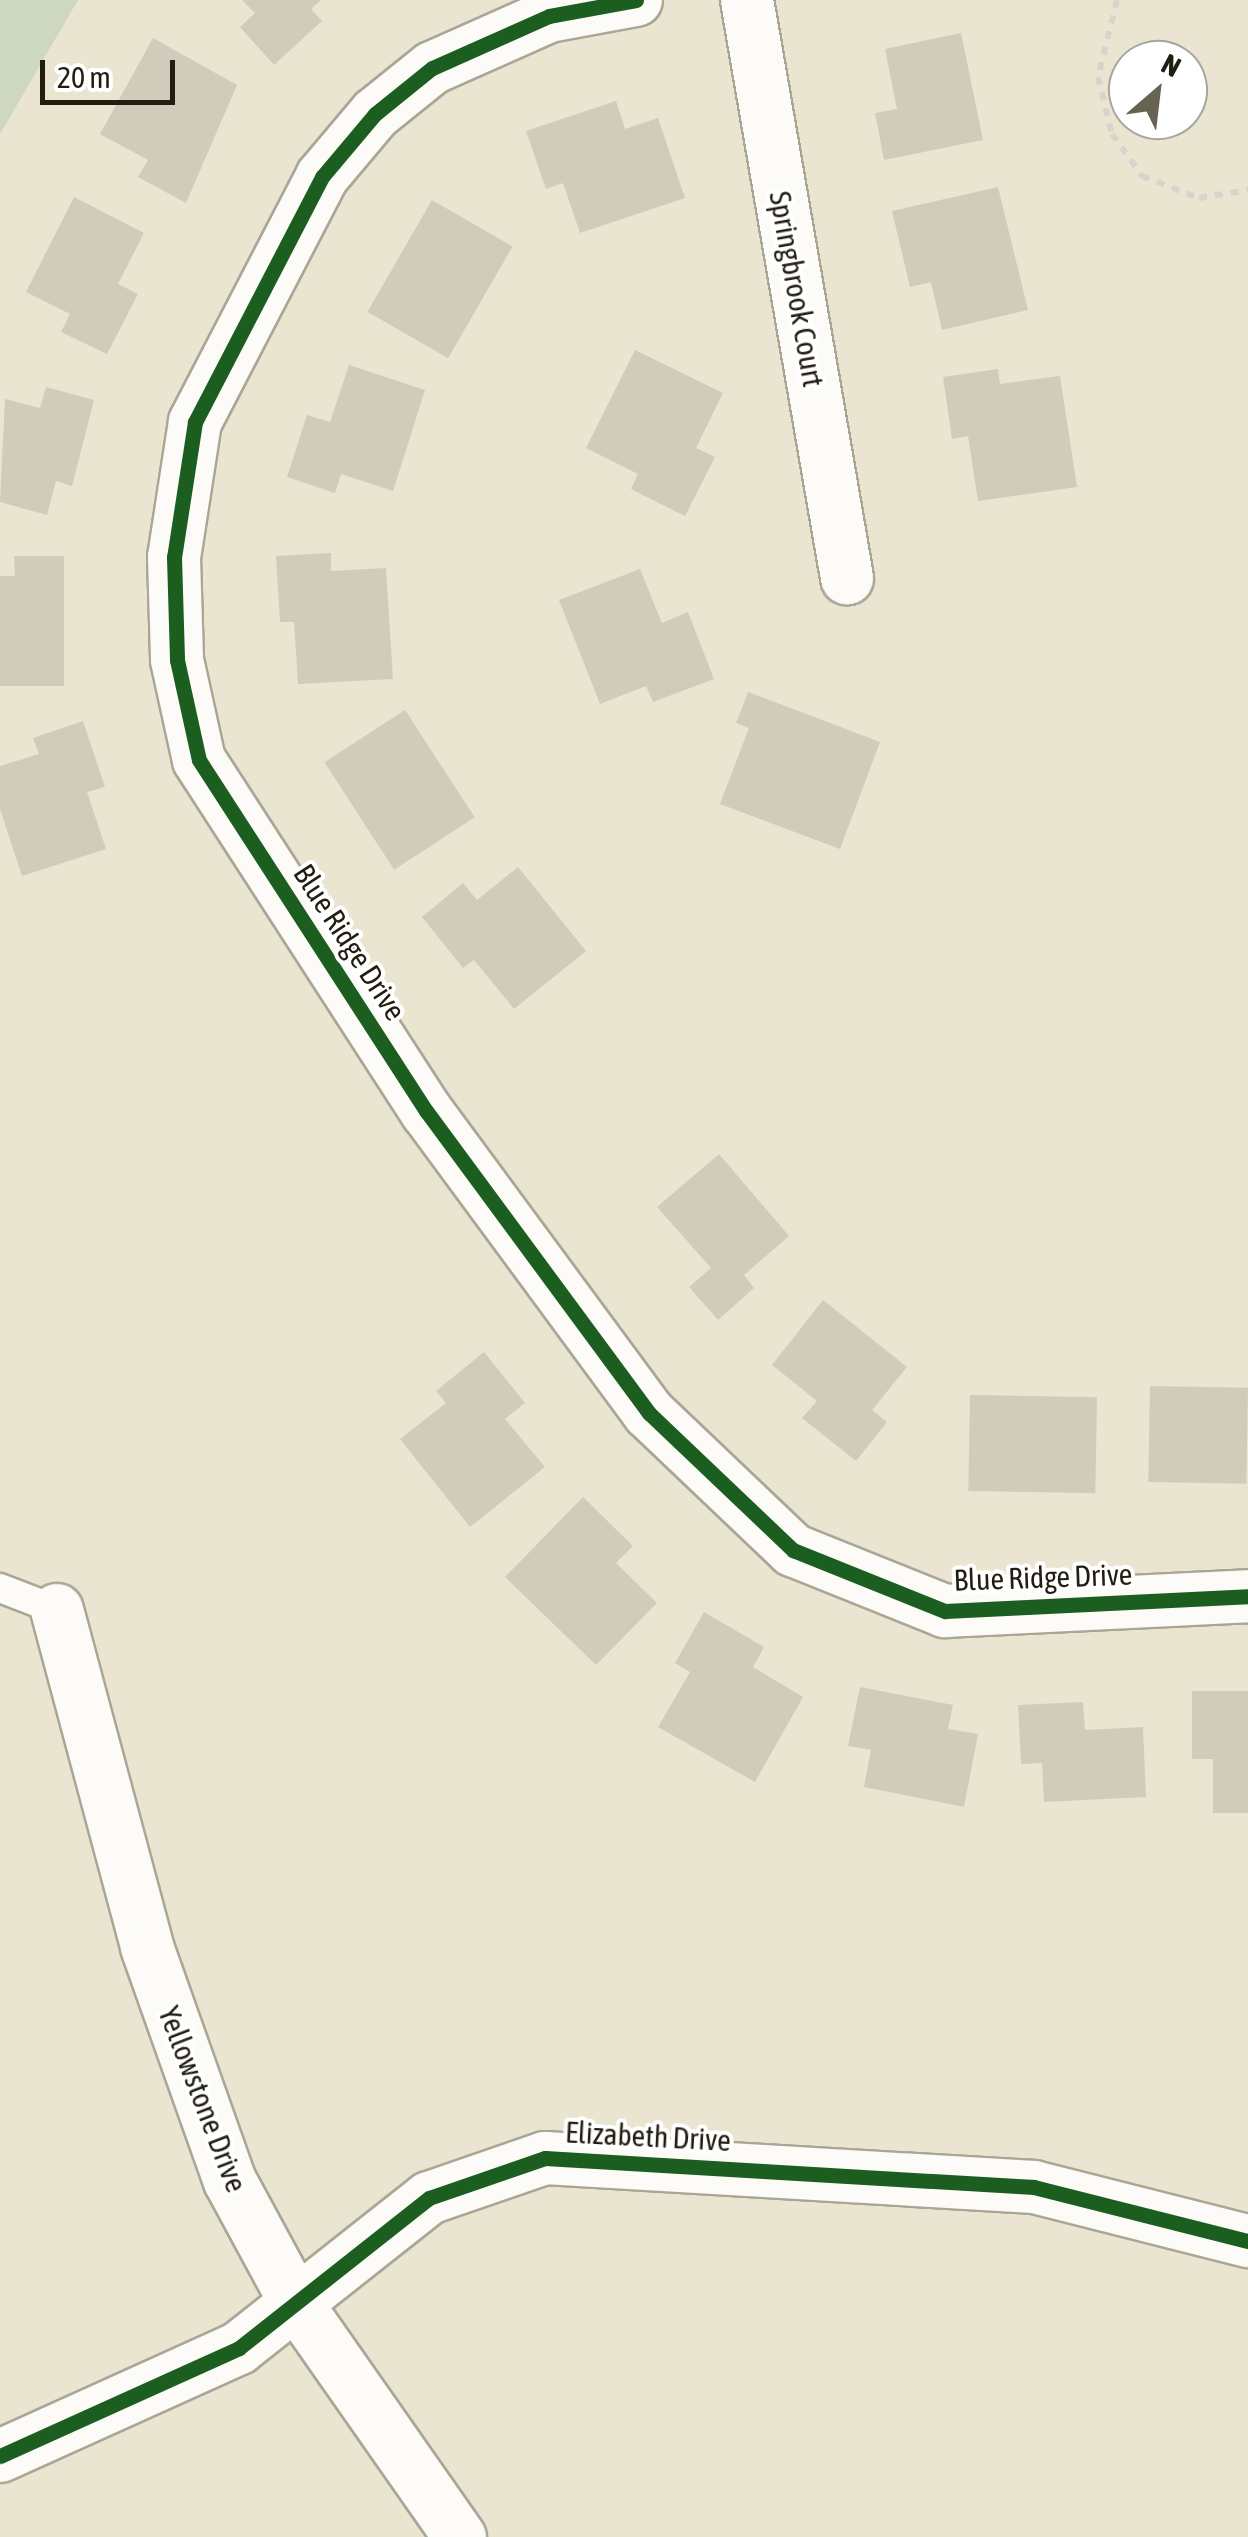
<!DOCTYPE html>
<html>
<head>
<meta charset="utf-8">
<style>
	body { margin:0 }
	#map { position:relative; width:1248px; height:2537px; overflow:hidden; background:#eae5d0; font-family:"Asap Condensed",sans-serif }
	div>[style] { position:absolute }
	.green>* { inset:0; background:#ced8c0 }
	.building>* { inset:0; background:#d0ccbb; transform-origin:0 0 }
	.path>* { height:6px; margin-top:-3px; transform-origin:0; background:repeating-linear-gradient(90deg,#d6d4cd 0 8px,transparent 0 16px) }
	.roads { filter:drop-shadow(2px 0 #aaa696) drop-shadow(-2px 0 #aaa696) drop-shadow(0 2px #aaa696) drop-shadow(0 -2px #aaa696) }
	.lane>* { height:28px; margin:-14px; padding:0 14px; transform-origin:14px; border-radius:14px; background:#fcfbf8 }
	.street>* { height:52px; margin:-26px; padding:0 26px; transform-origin:26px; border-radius:26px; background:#fcfbf8 }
	.cycleway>* { height:15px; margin:-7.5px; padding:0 7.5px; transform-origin:7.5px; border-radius:7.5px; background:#1b5e20 }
	span { translate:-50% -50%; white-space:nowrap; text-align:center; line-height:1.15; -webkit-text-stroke:8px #fff; paint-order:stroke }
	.street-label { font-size:30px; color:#211d10 }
	.north { position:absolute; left:1108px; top:40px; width:100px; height:100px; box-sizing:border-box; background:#fff; border:2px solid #a6a59f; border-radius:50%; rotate:28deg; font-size:28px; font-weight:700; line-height:40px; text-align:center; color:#211d10 }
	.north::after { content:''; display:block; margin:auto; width:35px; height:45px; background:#676353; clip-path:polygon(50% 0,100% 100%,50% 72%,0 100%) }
	.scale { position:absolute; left:40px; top:60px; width:135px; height:45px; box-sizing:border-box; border:5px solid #211d10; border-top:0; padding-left:12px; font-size:30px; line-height:35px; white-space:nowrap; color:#211d10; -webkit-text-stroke:8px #fff; paint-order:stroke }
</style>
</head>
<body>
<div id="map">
	<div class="green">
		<div style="clip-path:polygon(0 0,78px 0,0 134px)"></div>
	</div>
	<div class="building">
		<div style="clip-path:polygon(242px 0,321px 0,311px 9px,322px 21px,274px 65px,240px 27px,255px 13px)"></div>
		<div style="clip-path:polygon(961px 33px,983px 140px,884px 160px,875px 113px,897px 109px,885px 49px)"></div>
		<div style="clip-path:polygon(153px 38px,237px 85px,186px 203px,138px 177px,148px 160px,100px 134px)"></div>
		<div style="clip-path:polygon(616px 101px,625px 129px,658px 118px,685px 198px,580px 233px,563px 183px,546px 189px,526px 131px)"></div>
		<div style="clip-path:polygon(998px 187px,1028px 310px,942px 330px,931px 282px,910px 287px,892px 211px)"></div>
		<div style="clip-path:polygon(74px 197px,144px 233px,118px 284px,138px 294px,107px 354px,61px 332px,70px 314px,26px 292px)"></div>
		<div style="left:432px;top:200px;width:93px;height:129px;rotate:30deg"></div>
		<div style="clip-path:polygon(635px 350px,723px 393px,696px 448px,715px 457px,685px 516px,631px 489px,638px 474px,586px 448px)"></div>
		<div style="clip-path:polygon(349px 365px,425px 390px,393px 491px,341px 474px,335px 493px,287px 477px,307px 415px,330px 422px)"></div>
		<div style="clip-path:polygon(998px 369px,1000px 384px,1060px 376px,1077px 487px,978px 501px,968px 436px,952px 439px,943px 377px)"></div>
		<div style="clip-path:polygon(46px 387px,94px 400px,72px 486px,56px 481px,47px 515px,0 502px,5px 399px,40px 408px)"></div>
		<div style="clip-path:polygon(331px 553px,331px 571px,386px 568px,393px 679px,298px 684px,294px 622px,280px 622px,276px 556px)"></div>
		<div style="clip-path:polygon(14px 556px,64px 556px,64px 686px,0 686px,0 576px,15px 576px)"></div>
		<div style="clip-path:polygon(640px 569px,662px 623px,688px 612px,714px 679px,653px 702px,646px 686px,600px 704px,559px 600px)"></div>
		<div style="clip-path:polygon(748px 692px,880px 742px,840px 849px,720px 804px,749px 728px,736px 723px)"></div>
		<div style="left:405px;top:710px;width:128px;height:96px;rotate:57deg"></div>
		<div style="clip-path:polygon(83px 721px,105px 787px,87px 792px,106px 849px,22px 876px,0 809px,0 766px,39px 754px,33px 738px)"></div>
		<div style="clip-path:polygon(518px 867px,586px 951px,514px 1009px,474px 960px,463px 968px,422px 917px,463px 883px,477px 900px)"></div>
		<div style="clip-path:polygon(719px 1154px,789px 1236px,744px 1275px,754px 1288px,718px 1320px,689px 1287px,711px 1268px,657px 1207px)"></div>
		<div style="clip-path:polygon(823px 1300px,907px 1367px,872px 1410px,887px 1422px,856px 1461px,802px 1418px,817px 1401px,772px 1365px)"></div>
		<div style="clip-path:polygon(484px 1352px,525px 1403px,505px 1419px,545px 1467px,470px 1527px,400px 1439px,446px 1403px,436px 1391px)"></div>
		<div style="left:1150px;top:1386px;width:98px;height:96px;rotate:1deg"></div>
		<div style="left:970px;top:1395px;width:127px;height:96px;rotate:1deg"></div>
		<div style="clip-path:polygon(583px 1497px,633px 1546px,616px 1563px,657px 1603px,596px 1665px,505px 1577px)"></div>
		<div style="clip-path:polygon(704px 1612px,764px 1647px,753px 1667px,803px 1697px,755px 1782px,658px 1727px,690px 1672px,675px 1663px)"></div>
		<div style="clip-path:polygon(860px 1687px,953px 1705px,948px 1729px,978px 1734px,964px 1807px,864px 1787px,871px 1750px,848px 1746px)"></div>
		<div style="clip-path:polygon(1192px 1691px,1248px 1691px,1248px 1813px,1213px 1813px,1213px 1759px,1192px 1759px)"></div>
		<div style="clip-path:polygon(1083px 1702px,1085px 1730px,1143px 1727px,1146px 1797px,1044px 1802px,1042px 1763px,1021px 1764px,1018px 1705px)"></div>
	</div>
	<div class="path">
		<div style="left:1117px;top:0;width:79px;rotate:103.9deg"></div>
		<div style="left:1098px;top:77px;width:59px;rotate:76.2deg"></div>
		<div style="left:1112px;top:134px;width:52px;rotate:54.5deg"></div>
		<div style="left:1142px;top:176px;width:61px;rotate:21.1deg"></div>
		<div style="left:1199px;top:198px;width:50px;rotate:-9.3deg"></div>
	</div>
	<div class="roads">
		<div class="lane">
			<div style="left:0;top:1588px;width:61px;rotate:21.1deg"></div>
		</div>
		<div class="street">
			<div style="left:636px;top:0;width:88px;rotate:169.6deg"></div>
			<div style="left:549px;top:16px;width:128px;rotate:156deg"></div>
			<div style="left:432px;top:68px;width:73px;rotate:141.1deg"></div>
			<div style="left:375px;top:114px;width:82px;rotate:130.1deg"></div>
			<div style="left:322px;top:177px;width:276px;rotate:117.4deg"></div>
			<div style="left:195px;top:422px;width:137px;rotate:98.8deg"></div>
			<div style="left:174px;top:557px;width:103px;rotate:88.3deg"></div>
			<div style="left:177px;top:660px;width:102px;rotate:77.6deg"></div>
			<div style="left:199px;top:760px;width:419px;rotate:57.1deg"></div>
			<div style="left:427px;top:1112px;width:374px;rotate:53.6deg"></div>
			<div style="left:649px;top:1413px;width:199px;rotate:43.6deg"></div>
			<div style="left:793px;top:1550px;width:164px;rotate:21.9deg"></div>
			<div style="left:945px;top:1611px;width:303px;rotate:-2.8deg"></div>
			<div style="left:747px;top:0;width:587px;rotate:80.18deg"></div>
			<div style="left:57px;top:1610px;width:349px;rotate:75deg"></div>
			<div style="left:147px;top:1947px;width:248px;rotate:70.5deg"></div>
			<div style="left:230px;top:2181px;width:139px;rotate:61.6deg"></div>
			<div style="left:296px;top:2303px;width:286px;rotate:55deg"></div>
			<div style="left:0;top:2456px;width:262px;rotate:-24.3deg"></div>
			<div style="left:239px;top:2348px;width:242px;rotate:-38.3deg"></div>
			<div style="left:429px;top:2198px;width:123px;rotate:-19deg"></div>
			<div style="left:545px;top:2158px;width:490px;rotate:3.4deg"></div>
			<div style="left:1034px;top:2187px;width:221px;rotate:14.2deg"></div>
		</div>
	</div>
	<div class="cycleway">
		<div style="left:636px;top:0;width:88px;rotate:169.6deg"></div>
		<div style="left:549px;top:16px;width:128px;rotate:156deg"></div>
		<div style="left:432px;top:68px;width:73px;rotate:141.1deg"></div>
		<div style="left:375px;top:114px;width:82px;rotate:130.1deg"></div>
		<div style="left:322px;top:177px;width:276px;rotate:117.4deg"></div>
		<div style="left:195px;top:422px;width:137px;rotate:98.8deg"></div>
		<div style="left:174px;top:557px;width:103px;rotate:88.3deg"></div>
		<div style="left:177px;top:660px;width:102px;rotate:77.6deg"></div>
		<div style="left:199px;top:760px;width:419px;rotate:57.1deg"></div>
		<div style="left:427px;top:1112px;width:374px;rotate:53.6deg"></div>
		<div style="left:649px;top:1413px;width:199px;rotate:43.6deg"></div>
		<div style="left:793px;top:1550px;width:164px;rotate:21.9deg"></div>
		<div style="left:945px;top:1611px;width:303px;rotate:-2.8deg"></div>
		<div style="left:0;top:2456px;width:262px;rotate:-24.3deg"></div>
		<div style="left:239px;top:2348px;width:242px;rotate:-38.3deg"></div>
		<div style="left:429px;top:2198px;width:123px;rotate:-19deg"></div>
		<div style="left:545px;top:2158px;width:490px;rotate:3.4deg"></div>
		<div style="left:1034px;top:2187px;width:221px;rotate:14.2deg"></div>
	</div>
	<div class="street-label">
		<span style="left:797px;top:289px;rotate:80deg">Springbrook Court</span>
		<span style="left:350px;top:942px;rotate:57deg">Blue Ridge Drive</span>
		<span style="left:1043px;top:1577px;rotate:-2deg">Blue Ridge Drive</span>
		<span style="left:203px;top:2099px;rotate:69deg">Yellowstone Drive</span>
		<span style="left:648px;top:2136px;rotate:3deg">Elizabeth Drive</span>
	</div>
	<div class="north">N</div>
	<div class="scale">20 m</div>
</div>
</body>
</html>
